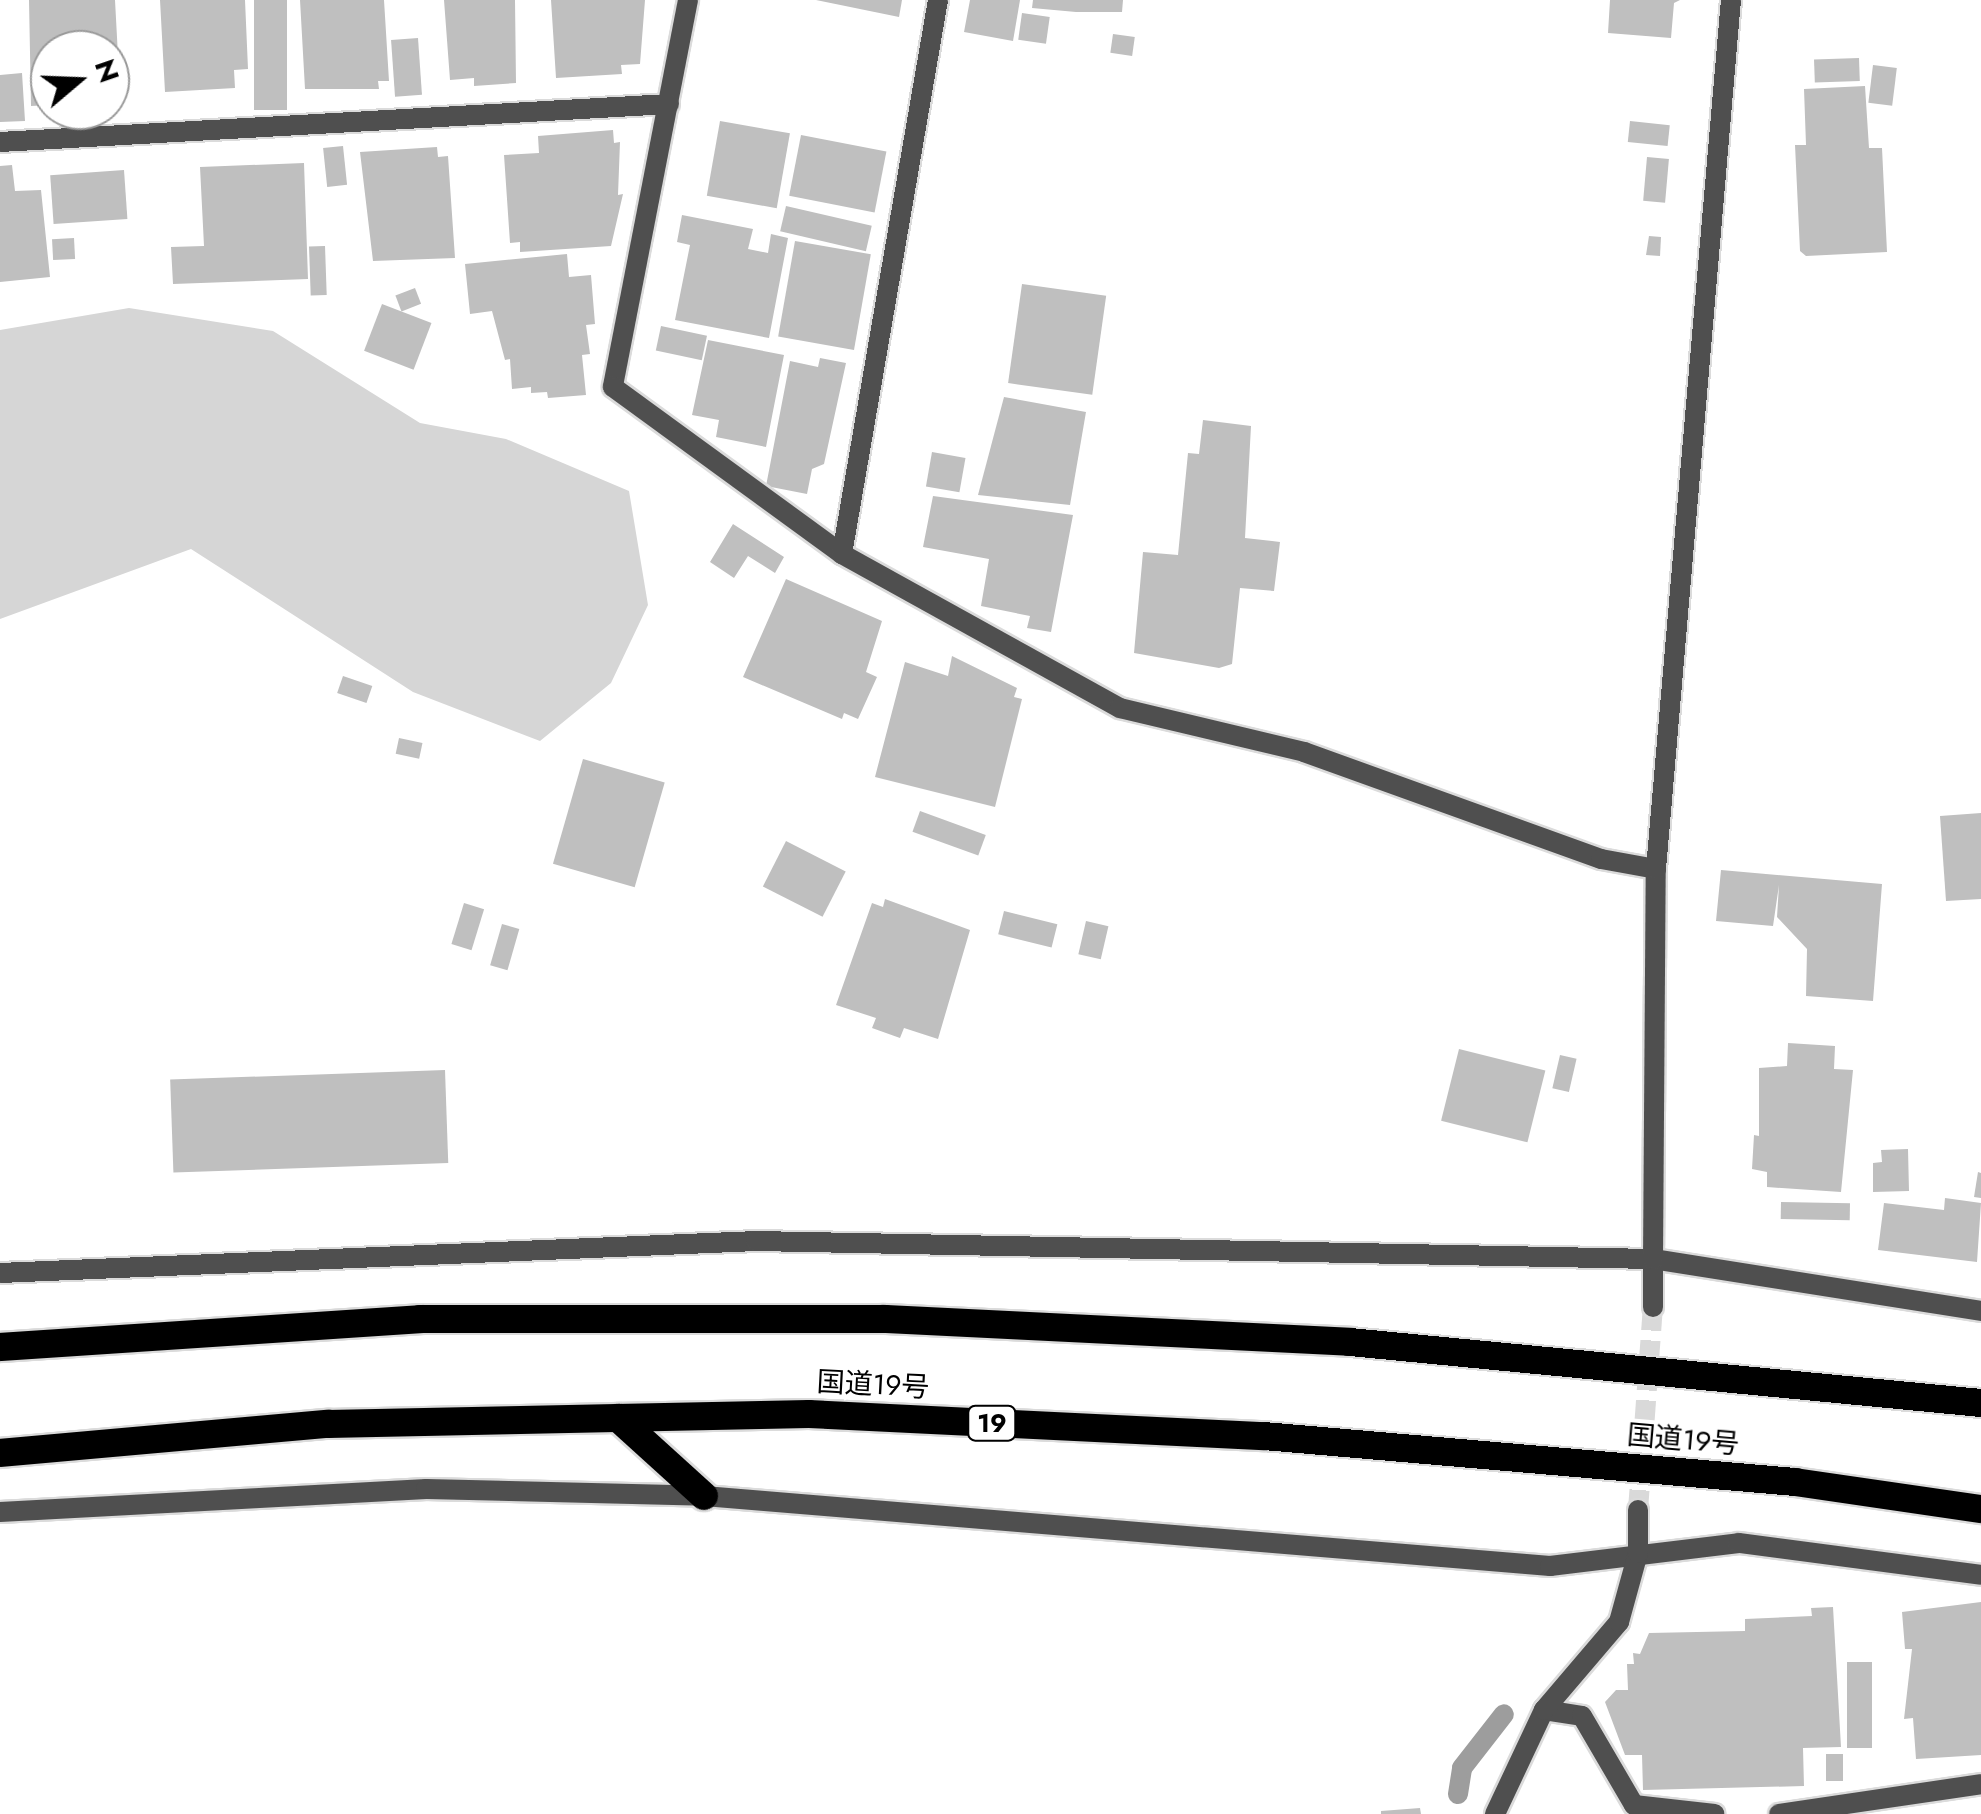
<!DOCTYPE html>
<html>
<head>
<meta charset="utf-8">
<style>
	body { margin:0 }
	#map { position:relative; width:1981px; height:1814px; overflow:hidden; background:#fff; font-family:Jost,"Noto Sans JP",sans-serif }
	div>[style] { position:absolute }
	.green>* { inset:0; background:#d6d6d6 }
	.stream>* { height:20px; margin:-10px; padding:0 10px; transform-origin:10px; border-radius:10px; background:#9d9d9d }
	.building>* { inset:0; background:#bfbfbf; transform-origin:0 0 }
	.minor-tunnel>* { height:20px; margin-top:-10px; transform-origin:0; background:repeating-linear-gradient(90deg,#d9d9d9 0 20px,transparent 0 30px) }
	.roads { filter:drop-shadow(2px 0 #dbdbdb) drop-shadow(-2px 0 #dbdbdb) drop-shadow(0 2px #dbdbdb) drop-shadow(0 -2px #dbdbdb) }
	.minor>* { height:20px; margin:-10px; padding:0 10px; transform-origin:10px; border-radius:10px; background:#4f4f4f }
	.tertiary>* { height:20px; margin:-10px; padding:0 10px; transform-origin:10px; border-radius:10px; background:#4f4f4f }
	.trunk>* { height:28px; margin:-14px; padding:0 14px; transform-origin:14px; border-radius:14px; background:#000 }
	span { translate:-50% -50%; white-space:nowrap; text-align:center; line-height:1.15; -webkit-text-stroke:8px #fff; paint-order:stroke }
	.shield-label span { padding:2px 8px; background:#fff; border:2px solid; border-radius:8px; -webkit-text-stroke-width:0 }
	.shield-label { font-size:25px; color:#000; font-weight:700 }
	.street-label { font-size:28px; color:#000 }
	.north { position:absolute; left:30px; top:30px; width:100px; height:100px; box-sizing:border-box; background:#fff; border:2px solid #999; border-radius:50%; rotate:71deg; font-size:28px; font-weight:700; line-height:40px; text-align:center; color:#000 }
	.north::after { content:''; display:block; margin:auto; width:35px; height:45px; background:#000; clip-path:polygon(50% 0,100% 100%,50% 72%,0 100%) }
</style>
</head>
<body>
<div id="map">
	<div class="green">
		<div style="clip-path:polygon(129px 308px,273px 331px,420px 423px,506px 439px,629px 491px,648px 605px,611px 683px,540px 741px,413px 692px,191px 549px,0 619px,0 330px)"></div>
	</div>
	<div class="stream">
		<div style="left:1458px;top:1794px;width:26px;rotate:-81deg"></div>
		<div style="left:1462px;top:1768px;width:68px;rotate:-52.1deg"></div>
	</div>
	<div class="building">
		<div style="clip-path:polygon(29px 0,115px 0,120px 93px,110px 94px,110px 50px,50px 50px,50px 105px,31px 106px)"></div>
		<div style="clip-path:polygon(160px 0,245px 0,248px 69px,234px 70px,235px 88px,165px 92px)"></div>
		<div style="left:254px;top:0;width:33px;height:110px"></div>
		<div style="clip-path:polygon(300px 0,384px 0,389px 81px,378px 81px,379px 89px,305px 89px)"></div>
		<div style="clip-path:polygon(444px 0,515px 0,516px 83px,474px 86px,474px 78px,450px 80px)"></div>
		<div style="clip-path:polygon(551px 0,645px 0,640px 64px,621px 65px,622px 74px,556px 78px)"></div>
		<div style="clip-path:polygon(816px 0,902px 0,899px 17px)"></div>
		<div style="clip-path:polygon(970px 0,1020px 0,1013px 41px,964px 32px)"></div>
		<div style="clip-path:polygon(1033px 0,1123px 0,1122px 12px,1076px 12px,1032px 8px)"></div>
		<div style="clip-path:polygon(1610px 0,1680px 0,1674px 3px,1671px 38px,1608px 33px)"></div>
		<div style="left:1022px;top:13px;width:28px;height:27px;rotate:8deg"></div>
		<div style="left:1113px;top:34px;width:22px;height:19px;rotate:8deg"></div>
		<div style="left:418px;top:38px;width:57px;height:27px;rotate:86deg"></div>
		<div style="left:1859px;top:58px;width:23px;height:45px;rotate:88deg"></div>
		<div style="left:1873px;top:65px;width:24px;height:38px;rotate:7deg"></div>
		<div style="clip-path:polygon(22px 73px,25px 121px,0 122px,0 75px)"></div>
		<div style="clip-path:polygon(1865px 86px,1869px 148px,1882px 148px,1887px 252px,1806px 256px,1800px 251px,1795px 145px,1806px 145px,1804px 89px)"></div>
		<div style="left:720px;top:121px;width:71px;height:76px;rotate:10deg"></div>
		<div style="left:1630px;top:121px;width:40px;height:21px;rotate:6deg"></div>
		<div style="clip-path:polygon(613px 130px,614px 143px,620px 142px,618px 195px,623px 194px,611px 246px,520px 252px,520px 242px,510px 243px,504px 155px,539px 153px,538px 136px)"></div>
		<div style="left:801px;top:135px;width:87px;height:62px;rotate:11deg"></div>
		<div style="left:343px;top:146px;width:39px;height:20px;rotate:84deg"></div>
		<div style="clip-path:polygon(437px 147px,438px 157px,448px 156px,455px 258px,373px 261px,360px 152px)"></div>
		<div style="left:1647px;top:157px;width:22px;height:44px;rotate:5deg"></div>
		<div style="clip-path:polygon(304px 163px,308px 279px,173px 284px,171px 247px,204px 246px,200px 167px)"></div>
		<div style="clip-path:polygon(12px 165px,15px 191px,41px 190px,50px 277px,0 282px,0 166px)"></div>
		<div style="left:124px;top:170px;width:49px;height:74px;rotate:86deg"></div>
		<div style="left:786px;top:206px;width:88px;height:26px;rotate:13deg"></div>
		<div style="clip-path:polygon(682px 215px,753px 229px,748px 249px,768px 253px,771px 234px,788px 238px,769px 338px,675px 320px,690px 245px,677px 242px)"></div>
		<div style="clip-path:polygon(1649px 236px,1661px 237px,1660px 256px,1646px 255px)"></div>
		<div style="left:74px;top:238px;width:21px;height:22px;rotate:87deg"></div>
		<div style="left:795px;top:241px;width:77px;height:97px;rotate:10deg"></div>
		<div style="left:325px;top:246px;width:49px;height:16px;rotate:88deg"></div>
		<div style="clip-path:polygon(567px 254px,569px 277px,591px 275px,595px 324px,586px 325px,590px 354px,582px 355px,586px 395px,548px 398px,547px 392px,531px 393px,531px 387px,512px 389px,510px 359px,505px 360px,492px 311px,470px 314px,465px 264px)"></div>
		<div style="left:1022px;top:284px;width:85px;height:100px;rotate:8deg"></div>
		<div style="left:415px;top:288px;width:17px;height:21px;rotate:69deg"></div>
		<div style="left:382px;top:304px;width:53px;height:50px;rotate:21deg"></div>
		<div style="left:661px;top:326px;width:47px;height:25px;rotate:12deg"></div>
		<div style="clip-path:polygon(708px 340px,784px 355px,766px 447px,716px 437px,719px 420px,692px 415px)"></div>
		<div style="clip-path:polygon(820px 358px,846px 363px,824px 464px,812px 469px,807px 494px,766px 486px,790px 361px,818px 367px)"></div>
		<div style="clip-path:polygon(1004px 397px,1086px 412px,1070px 505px,978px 495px)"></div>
		<div style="clip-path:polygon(1203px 420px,1251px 426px,1245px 538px,1280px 542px,1274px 591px,1240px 588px,1232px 664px,1219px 668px,1134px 653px,1143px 552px,1178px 555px,1188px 453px,1199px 454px)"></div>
		<div style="left:932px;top:452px;width:34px;height:35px;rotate:10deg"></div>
		<div style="clip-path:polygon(933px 496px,1073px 515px,1051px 632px,1027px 628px,1030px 616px,981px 606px,989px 559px,923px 547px)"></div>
		<div style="clip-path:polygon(733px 524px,784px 557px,775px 573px,748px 556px,734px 578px,710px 562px)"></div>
		<div style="clip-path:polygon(786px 579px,882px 621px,866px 672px,877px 677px,858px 719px,844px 713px,842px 719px,743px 677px)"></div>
		<div style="clip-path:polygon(952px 656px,1017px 688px,1014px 697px,1022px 699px,995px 807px,875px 777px,905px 662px,948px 676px)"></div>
		<div style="left:343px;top:676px;width:31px;height:18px;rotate:19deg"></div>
		<div style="left:399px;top:738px;width:24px;height:16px;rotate:12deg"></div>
		<div style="left:583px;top:759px;width:85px;height:109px;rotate:16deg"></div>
		<div style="left:920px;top:811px;width:70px;height:22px;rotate:20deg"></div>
		<div style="clip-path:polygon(1981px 813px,1981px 899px,1946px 901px,1940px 816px)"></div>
		<div style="left:786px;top:841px;width:67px;height:51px;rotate:27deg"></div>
		<div style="clip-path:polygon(1721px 870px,1882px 884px,1873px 1001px,1806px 996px,1807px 949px,1777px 917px,1779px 885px,1773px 926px,1716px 921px)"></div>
		<div style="clip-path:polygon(885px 899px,970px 930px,938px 1039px,904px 1028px,900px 1038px,872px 1028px,876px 1018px,836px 1005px,872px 903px,883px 907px)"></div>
		<div style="left:464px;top:903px;width:21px;height:43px;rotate:17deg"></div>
		<div style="left:1004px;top:911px;width:55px;height:24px;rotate:14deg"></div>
		<div style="left:1086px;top:921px;width:23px;height:34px;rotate:13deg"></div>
		<div style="left:502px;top:924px;width:18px;height:43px;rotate:16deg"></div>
		<div style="clip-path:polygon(1788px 1043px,1835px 1046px,1834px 1069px,1853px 1070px,1841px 1192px,1767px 1187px,1767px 1172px,1752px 1169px,1754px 1135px,1759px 1136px,1759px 1068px,1787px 1066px)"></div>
		<div style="left:1459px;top:1049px;width:89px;height:74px;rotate:14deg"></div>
		<div style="left:1560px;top:1055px;width:17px;height:34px;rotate:13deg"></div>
		<div style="left:445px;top:1070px;width:93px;height:275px;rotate:88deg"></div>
		<div style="clip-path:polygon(1908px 1149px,1909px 1191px,1873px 1192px,1873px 1163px,1882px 1162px,1881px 1150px)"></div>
		<div style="clip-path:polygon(1978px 1172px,1981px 1173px,1981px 1198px,1974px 1197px)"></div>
		<div style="clip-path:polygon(1945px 1198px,1981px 1203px,1977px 1262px,1878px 1250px,1884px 1203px,1944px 1210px)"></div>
		<div style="left:1781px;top:1202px;width:69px;height:17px;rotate:1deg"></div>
		<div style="clip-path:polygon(1981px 1602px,1981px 1755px,1916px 1759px,1913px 1718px,1904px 1719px,1912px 1649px,1905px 1649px,1902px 1612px)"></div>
		<div style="clip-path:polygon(1833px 1607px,1841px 1747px,1803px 1748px,1804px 1786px,1643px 1790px,1642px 1755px,1625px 1755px,1605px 1702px,1616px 1690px,1628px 1690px,1627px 1664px,1634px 1664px,1633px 1653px,1640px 1654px,1649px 1633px,1745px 1631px,1745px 1619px,1812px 1616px,1811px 1608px)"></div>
		<div style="left:1847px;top:1662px;width:25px;height:86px"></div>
		<div style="left:1826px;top:1754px;width:17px;height:27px"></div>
		<div style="clip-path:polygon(1420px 1808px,1421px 1814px,1381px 1814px,1381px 1811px)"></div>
	</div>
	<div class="minor-tunnel">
		<div style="left:1638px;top:1510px;width:204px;rotate:-85.8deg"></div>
	</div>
	<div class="roads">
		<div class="minor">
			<div style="left:688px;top:0;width:394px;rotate:101deg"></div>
			<div style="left:613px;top:387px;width:283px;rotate:36.1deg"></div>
			<div style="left:842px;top:554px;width:318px;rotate:29deg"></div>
			<div style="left:1120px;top:708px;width:189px;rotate:13.4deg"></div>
			<div style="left:1304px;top:752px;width:316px;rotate:19.8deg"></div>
			<div style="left:1601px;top:859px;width:56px;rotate:10.3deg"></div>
			<div style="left:0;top:142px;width:670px;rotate:-3.25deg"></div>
			<div style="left:842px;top:554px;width:562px;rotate:-80.17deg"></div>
			<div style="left:0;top:1273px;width:757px;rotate:-2.42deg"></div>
			<div style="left:756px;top:1241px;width:897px;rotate:1.15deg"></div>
			<div style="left:1653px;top:1259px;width:332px;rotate:9deg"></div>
			<div style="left:1653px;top:1307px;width:48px;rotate:-90deg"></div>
			<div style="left:0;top:1512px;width:427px;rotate:-3.1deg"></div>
			<div style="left:426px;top:1489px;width:278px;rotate:1.4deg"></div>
			<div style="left:704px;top:1496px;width:849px;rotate:4.73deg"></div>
			<div style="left:1550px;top:1566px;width:190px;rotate:-6.9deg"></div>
			<div style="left:1739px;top:1543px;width:244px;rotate:7.5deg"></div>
			<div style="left:1544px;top:1710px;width:38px;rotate:9deg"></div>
			<div style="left:1582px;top:1716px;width:103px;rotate:59.7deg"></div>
			<div style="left:1634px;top:1805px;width:81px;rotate:6.4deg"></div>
			<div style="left:1495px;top:1814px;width:115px;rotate:-64.8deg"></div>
			<div style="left:1544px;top:1710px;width:116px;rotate:-49.6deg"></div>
			<div style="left:1619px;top:1622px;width:72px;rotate:-74.6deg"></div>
			<div style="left:1638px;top:1553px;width:43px;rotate:-90deg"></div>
			<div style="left:1779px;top:1814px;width:204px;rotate:-8.4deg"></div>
		</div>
		<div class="tertiary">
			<div style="left:1653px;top:1259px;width:390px;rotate:-89.6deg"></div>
			<div style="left:1656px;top:869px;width:872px;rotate:-85.07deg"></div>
		</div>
		<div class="trunk">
			<div style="left:0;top:1347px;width:421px;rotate:-3.8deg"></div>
			<div style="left:420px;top:1319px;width:465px"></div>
			<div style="left:885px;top:1319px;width:466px;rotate:2.8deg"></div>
			<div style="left:1350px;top:1342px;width:634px;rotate:5.52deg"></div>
			<div style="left:618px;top:1418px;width:116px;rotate:42.2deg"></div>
			<div style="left:0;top:1453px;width:329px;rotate:-5.1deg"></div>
			<div style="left:328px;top:1424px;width:481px;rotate:-1.2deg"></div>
			<div style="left:809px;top:1414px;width:456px;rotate:2.8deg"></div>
			<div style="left:1264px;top:1436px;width:533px;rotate:4.95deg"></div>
			<div style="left:1795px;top:1482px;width:188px;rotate:8.3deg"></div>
		</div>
	</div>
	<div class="shield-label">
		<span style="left:992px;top:1423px">19</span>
	</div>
	<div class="street-label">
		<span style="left:873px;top:1385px;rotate:3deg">国道19号</span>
		<span style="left:1683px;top:1440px;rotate:5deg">国道19号</span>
	</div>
	<div class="north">N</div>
</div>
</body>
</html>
